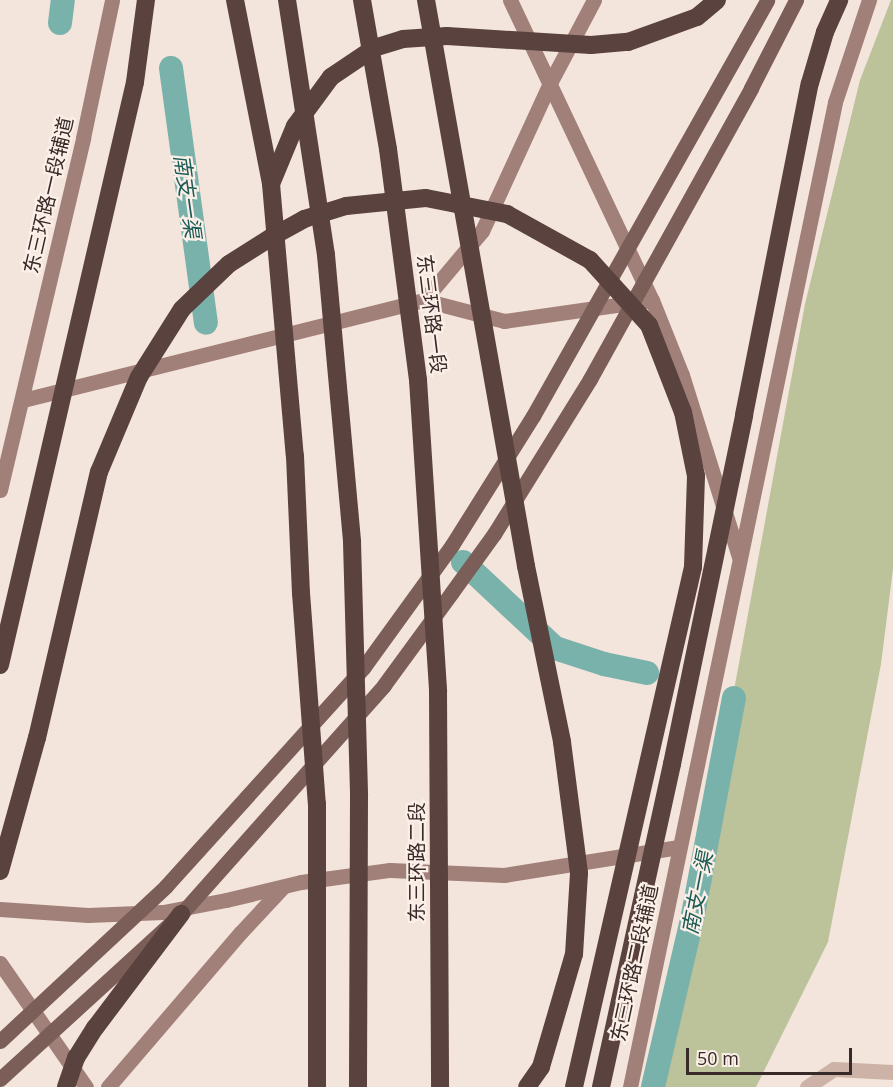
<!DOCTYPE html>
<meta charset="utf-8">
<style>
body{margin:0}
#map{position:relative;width:893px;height:1087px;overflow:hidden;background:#f3e4dc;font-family:"Open Sans","Noto Sans SC",sans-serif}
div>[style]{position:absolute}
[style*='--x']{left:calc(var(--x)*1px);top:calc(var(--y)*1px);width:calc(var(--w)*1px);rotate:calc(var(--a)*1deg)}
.green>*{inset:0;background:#bcc39b}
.canal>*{height:24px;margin:-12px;padding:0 12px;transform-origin:12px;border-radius:12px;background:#79b2ab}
.street>*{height:15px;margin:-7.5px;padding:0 7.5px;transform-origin:7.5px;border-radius:7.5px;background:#ccb2a7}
.secondary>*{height:15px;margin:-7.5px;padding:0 7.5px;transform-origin:7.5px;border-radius:7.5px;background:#a08078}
.highway>*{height:18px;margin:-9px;padding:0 9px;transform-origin:9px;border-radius:9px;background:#5a423e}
.primary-bridge>*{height:15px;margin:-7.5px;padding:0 7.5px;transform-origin:7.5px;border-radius:7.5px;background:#7b5e58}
.highway-bridge>*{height:18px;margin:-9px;padding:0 9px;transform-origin:9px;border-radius:9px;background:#5a423e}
span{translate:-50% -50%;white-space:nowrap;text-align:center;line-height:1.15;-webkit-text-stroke:4.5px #fbefe8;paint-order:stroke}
.street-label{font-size:20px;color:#382a28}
.water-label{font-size:21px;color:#1b5c56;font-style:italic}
.scale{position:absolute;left:686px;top:1048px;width:166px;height:27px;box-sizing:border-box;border:3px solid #382a28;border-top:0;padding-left:8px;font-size:18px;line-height:21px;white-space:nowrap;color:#382a28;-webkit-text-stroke:4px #fbefe8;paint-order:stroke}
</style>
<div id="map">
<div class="green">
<i style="clip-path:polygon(891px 0,893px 0,893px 569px,881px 664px,828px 942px,756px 1087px,655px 1087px,696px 897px,805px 304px,860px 80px)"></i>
</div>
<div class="canal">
<i style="--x:60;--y:23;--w:23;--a:-83"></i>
<i style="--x:171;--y:68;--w:257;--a:82.2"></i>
<i style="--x:463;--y:562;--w:126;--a:43.1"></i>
<i style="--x:555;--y:648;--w:52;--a:18.1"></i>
<i style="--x:604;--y:664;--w:44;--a:11.8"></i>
<i style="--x:653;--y:1087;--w:171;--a:-76.9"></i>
<i style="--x:692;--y:920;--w:226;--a:-79.3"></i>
</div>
<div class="street">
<i style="--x:807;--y:1087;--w:32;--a:-34"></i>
<i style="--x:834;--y:1069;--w:59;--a:2.9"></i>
</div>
<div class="secondary">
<i style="--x:510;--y:0;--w:332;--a:64.7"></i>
<i style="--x:652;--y:300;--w:81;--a:68.2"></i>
<i style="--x:682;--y:375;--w:191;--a:72.6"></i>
<i style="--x:424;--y:300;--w:90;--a:-50"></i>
<i style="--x:482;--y:231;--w:163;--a:-65.3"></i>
<i style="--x:550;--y:83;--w:94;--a:-62.1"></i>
<i style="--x:23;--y:400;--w:413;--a:-14"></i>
<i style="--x:424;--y:300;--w:83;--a:14.7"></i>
<i style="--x:504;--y:321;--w:149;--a:-8.1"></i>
<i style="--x:0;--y:490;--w:362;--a:-76.7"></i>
<i style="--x:83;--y:138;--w:141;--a:-78.1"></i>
<i style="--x:0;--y:909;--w:88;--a:3.9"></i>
<i style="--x:88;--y:915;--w:75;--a:-2.3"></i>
<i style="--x:163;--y:912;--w:64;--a:-10.8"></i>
<i style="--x:226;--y:900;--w:77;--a:-13.5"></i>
<i style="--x:301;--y:882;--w:90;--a:-7.7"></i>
<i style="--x:390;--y:870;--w:114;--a:2.5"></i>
<i style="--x:504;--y:875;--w:177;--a:-9.1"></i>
<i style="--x:0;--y:963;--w:151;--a:55.3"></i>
<i style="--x:108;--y:1087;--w:204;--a:-49.4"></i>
<i style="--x:241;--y:932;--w:62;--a:-47"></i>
<i style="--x:630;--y:1087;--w:1006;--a:-78.24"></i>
<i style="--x:835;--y:102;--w:108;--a:-71.6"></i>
</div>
<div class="highway">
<i style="--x:744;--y:415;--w:338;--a:-78.8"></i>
<i style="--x:810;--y:83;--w:53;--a:-73.6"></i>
<i style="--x:825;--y:32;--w:35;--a:-66"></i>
</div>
<div class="primary-bridge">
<i style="--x:0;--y:1041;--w:227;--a:-43"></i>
<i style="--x:166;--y:886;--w:294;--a:-47.9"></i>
<i style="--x:363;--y:668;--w:152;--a:-54.1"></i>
<i style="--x:452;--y:545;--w:152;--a:-57.9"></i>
<i style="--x:533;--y:416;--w:477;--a:-60.6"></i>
<i style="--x:0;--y:1079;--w:245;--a:-42.4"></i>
<i style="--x:181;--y:914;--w:306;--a:-48.4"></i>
<i style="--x:384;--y:685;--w:115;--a:-53.8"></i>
<i style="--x:452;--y:592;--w:72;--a:-54.1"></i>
<i style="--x:494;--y:534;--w:182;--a:-58.2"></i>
<i style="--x:590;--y:379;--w:333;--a:-61"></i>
<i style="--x:751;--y:88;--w:99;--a:-62.9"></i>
</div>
<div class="highway-bridge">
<i style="--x:235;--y:0;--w:187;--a:78.9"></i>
<i style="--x:271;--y:184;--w:273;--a:85"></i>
<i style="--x:295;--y:456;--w:137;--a:87.5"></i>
<i style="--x:301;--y:593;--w:212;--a:85.7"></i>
<i style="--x:317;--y:804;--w:283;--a:90"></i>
<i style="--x:287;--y:0;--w:258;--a:81.3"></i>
<i style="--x:326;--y:255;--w:288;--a:84.8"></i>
<i style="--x:352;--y:542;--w:254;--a:88.4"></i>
<i style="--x:359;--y:796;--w:291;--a:90.2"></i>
<i style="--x:362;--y:0;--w:151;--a:80.1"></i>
<i style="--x:388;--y:149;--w:233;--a:82.6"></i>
<i style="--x:418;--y:380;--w:312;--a:86.3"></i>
<i style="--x:438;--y:691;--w:396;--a:89.7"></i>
<i style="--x:426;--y:0;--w:575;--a:79.98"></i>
<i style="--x:526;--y:566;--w:180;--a:78.4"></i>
<i style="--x:562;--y:742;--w:132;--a:82.6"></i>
<i style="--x:579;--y:873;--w:81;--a:93.5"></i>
<i style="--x:574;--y:954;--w:118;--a:106.3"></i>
<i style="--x:541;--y:1067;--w:24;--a:125"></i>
<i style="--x:271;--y:184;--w:63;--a:-67.5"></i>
<i style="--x:295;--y:126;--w:61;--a:-53.7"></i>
<i style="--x:331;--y:77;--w:52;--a:-34"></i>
<i style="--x:374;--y:48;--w:30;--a:-17"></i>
<i style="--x:403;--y:39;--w:44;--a:-3.9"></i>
<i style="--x:447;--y:36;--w:144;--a:3.6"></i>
<i style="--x:591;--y:45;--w:37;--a:-5"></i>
<i style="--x:628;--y:42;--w:73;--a:-19.9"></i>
<i style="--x:697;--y:17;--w:26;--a:-40"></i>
<i style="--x:0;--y:665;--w:598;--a:-76.96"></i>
<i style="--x:135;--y:82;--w:83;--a:-82.4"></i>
<i style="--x:0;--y:871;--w:138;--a:-74.5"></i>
<i style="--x:37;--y:738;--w:273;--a:-76.9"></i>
<i style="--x:99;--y:472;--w:103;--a:-67.2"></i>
<i style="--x:139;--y:377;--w:80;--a:-57.7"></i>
<i style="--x:182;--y:309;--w:65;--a:-43.8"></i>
<i style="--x:229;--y:264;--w:49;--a:-32.4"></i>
<i style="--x:270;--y:238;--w:39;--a:-29"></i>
<i style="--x:304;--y:219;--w:44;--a:-17.2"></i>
<i style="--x:346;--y:206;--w:80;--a:-5.7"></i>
<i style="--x:426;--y:198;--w:83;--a:11.2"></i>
<i style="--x:507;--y:214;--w:95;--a:29"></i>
<i style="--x:590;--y:260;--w:88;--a:47.8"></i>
<i style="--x:649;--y:325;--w:93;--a:68.7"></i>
<i style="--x:683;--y:412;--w:65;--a:78.5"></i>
<i style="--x:696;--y:476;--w:91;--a:91.9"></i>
<i style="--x:693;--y:567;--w:533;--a:102.89"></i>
<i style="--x:66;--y:1087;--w:31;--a:-71"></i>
<i style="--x:76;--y:1058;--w:36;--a:-58"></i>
<i style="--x:95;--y:1028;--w:143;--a:-53"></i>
<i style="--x:601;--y:1087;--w:331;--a:-77.6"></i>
<i style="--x:672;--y:764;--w:356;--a:-78.3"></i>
</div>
<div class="street-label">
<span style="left:48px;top:195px;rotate:-77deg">东三环路一段辅道</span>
<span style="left:432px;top:314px;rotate:83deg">东三环路一段</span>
<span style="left:416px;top:862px;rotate:-90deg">东三环路二段</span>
<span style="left:634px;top:963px;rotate:-78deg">东三环路二段辅道</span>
</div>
<div class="water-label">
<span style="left:188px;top:196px;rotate:82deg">南支一渠</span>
<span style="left:697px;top:893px;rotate:-79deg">南支一渠</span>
</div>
<div class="scale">50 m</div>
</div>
